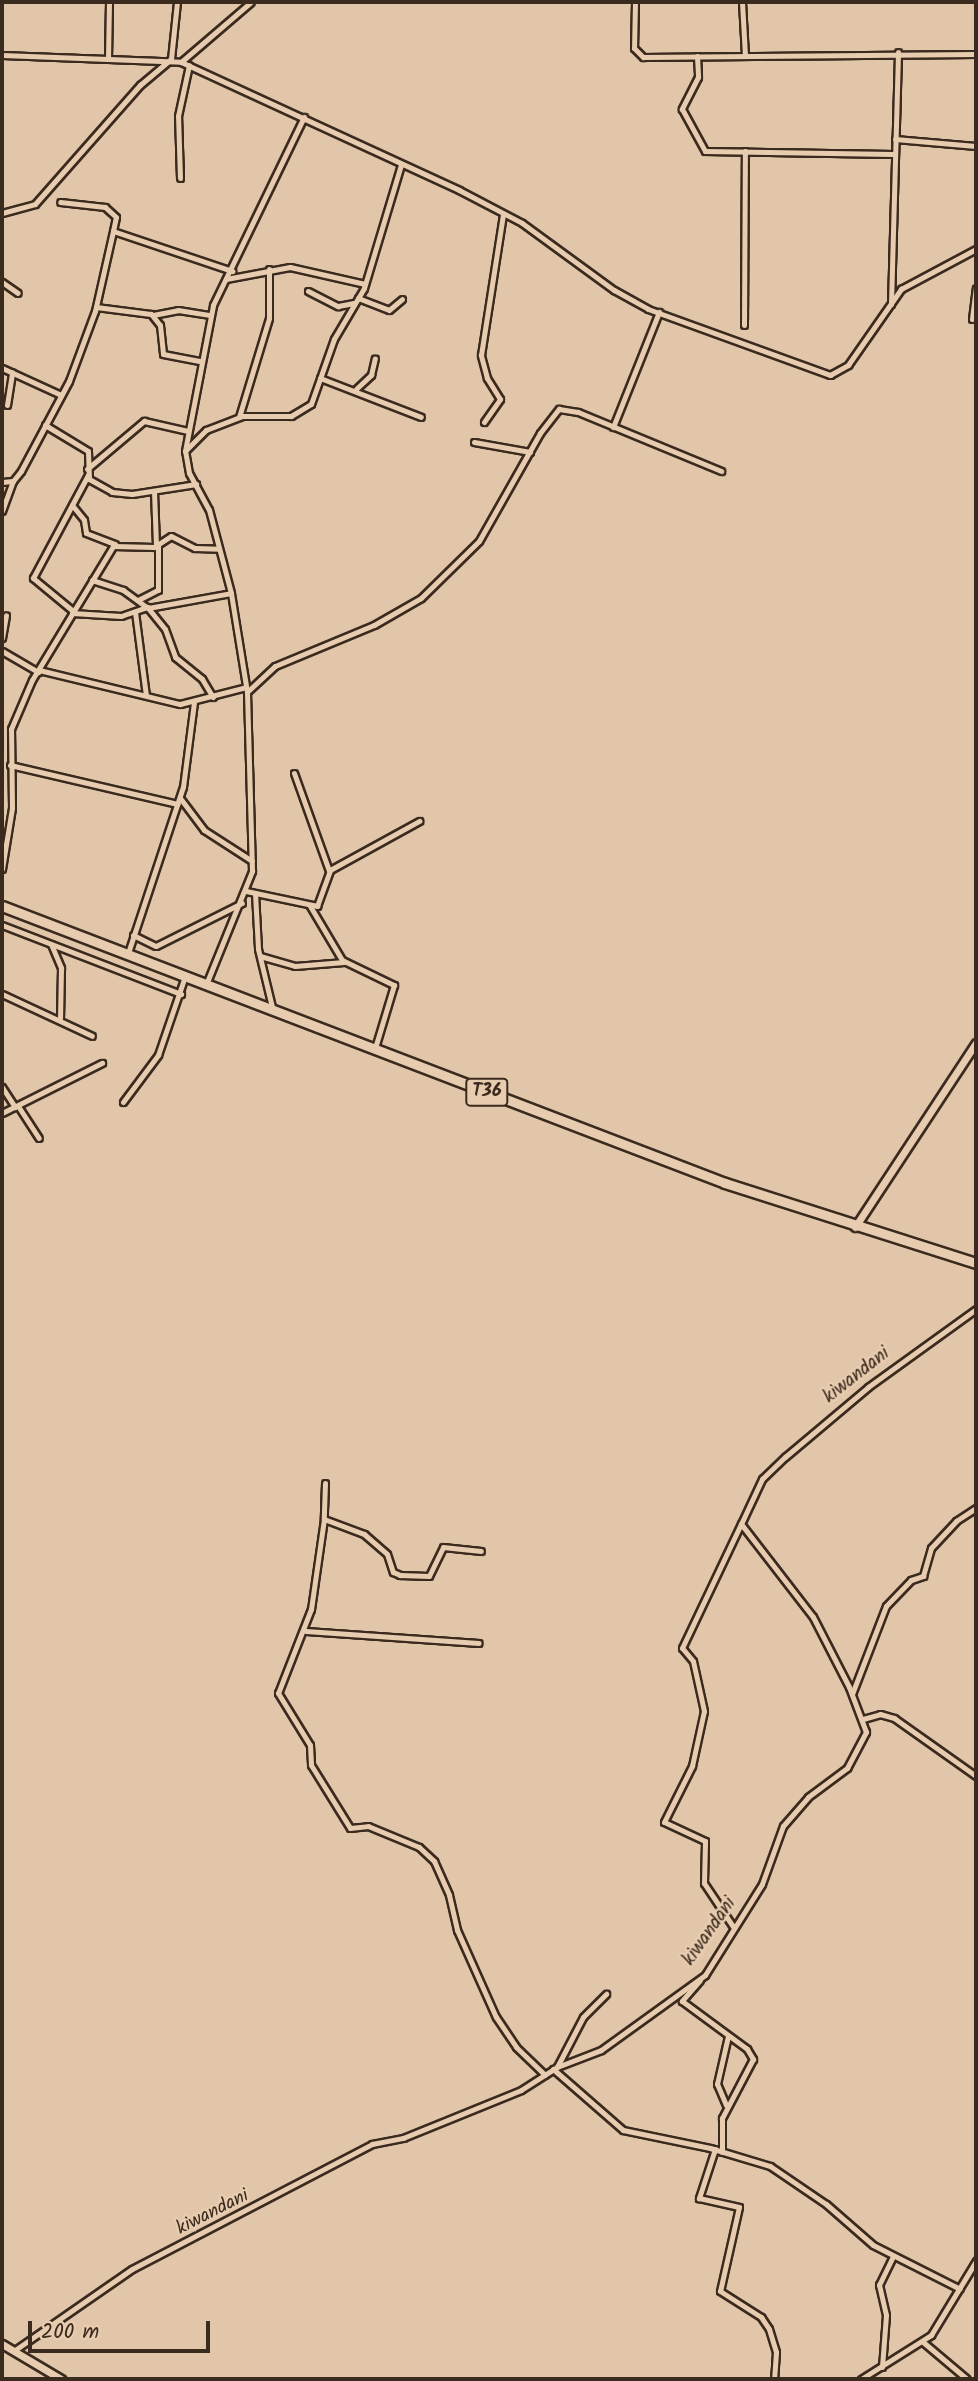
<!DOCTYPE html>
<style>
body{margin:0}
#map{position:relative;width:978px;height:2381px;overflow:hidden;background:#e1c6a9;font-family:Kalam,sans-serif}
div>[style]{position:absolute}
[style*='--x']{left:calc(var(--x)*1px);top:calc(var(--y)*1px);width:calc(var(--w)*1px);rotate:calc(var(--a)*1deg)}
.roads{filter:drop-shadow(2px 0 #3b2a1e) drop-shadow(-2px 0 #3b2a1e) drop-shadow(0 2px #3b2a1e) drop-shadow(0 -2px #3b2a1e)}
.street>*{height:5px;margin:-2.5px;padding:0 2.5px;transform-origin:2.5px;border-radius:2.5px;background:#e8ccaf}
.secondary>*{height:7px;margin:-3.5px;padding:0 3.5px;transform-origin:3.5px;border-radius:3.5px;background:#e8ccaf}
.highway>*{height:9px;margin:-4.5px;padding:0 4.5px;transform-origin:4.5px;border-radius:4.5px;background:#e8ccaf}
span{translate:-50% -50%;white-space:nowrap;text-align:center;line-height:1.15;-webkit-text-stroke:5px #e8ccaf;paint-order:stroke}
.shield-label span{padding:2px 5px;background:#e8ccaf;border:2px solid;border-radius:5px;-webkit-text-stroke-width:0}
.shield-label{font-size:18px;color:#3b2a1e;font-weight:700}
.street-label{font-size:19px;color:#3b2a1e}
.frame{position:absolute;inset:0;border:4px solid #3b2a1e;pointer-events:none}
.scale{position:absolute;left:28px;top:2321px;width:182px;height:32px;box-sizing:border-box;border:4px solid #3b2a1e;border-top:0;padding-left:9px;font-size:21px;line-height:24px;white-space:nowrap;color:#3b2a1e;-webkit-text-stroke:5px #e8ccaf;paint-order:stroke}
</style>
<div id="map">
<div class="roads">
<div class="street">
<i style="--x:635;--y:2;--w:46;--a:91.2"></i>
<i style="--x:634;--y:48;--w:13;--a:45"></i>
<i style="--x:643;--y:57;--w:333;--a:-0.5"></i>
<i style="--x:742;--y:2;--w:53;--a:86.8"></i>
<i style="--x:2;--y:55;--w:179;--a:2.2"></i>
<i style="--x:181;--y:62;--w:306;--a:24.7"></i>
<i style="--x:459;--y:190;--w:71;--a:27.6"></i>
<i style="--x:522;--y:223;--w:114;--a:36.1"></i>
<i style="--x:614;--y:290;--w:39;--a:29"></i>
<i style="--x:648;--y:309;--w:194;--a:19.9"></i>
<i style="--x:830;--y:375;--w:21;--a:-29"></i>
<i style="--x:848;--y:365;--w:93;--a:-55.1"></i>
<i style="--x:901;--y:289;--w:85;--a:-28.1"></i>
<i style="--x:697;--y:56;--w:21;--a:87"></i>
<i style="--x:698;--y:77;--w:36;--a:117"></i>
<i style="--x:682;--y:109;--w:48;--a:61.3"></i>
<i style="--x:705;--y:151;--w:188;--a:0.9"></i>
<i style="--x:108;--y:59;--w:57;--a:-89"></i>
<i style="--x:181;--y:62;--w:92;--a:-40.6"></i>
<i style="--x:895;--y:139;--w:81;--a:4.9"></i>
<i style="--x:180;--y:178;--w:62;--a:-91.8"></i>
<i style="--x:178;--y:116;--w:52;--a:-77.8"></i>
<i style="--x:2;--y:213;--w:34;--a:-15"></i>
<i style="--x:35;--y:204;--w:159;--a:-48.6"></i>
<i style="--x:140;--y:85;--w:40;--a:-40"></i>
<i style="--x:171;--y:59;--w:57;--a:-84"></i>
<i style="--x:113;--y:231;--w:126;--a:18.6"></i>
<i style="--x:226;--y:279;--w:65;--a:-10.6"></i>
<i style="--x:290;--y:267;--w:77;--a:12.8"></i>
<i style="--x:2;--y:282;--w:19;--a:35"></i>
<i style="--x:308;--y:291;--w:34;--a:27"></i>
<i style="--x:338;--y:306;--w:16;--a:-11"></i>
<i style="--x:358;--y:298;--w:33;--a:21"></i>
<i style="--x:389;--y:310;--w:17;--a:-40"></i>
<i style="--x:891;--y:304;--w:252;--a:-88.4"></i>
<i style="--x:96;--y:307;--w:55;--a:7.3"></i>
<i style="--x:151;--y:314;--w:14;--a:51"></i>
<i style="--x:160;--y:325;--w:29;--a:84"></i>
<i style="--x:163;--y:354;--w:37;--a:11"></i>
<i style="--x:153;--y:315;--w:25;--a:-11"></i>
<i style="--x:178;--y:310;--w:31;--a:9"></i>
<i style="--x:972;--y:319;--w:31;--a:-83"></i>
<i style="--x:744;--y:325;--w:174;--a:-89.7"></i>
<i style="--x:2;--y:368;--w:65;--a:24.6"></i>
<i style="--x:320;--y:378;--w:108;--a:21.1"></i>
<i style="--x:356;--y:389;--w:21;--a:-43"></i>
<i style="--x:371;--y:375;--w:17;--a:-77"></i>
<i style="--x:7;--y:405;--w:33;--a:-81"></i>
<i style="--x:239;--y:417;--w:103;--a:-73.1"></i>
<i style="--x:269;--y:318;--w:49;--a:-90"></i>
<i style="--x:484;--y:422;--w:28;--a:-55"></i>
<i style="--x:500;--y:399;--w:25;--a:-122"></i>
<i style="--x:487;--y:378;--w:24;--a:-105"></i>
<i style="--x:481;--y:355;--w:143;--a:-81.1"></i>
<i style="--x:45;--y:425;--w:50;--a:31.2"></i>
<i style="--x:88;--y:451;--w:28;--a:88"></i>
<i style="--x:89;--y:479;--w:26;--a:29"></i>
<i style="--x:112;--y:492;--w:20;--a:6"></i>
<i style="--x:132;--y:494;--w:65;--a:-8.9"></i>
<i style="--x:613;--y:427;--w:124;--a:-68.2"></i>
<i style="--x:474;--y:442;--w:57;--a:10.1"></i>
<i style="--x:185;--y:451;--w:30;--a:-45"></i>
<i style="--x:206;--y:430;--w:39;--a:-21"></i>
<i style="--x:242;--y:416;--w:49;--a:0"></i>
<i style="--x:291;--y:416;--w:23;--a:-31"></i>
<i style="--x:311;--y:404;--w:69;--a:-70.5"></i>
<i style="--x:334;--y:339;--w:59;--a:-59.5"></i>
<i style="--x:364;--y:288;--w:128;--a:-73.3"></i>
<i style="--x:87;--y:469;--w:75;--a:-40.1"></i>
<i style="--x:144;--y:421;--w:45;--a:12.8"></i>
<i style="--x:2;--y:482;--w:11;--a:-5"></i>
<i style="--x:13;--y:481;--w:13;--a:-51"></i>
<i style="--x:21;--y:471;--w:102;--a:-61.9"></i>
<i style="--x:69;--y:381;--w:75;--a:-69.6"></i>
<i style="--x:95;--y:311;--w:82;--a:-77.3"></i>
<i style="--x:113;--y:231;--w:14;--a:-78"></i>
<i style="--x:116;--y:217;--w:15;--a:-138"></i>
<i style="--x:105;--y:207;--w:45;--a:-173.7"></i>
<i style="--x:154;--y:491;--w:55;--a:87.9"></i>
<i style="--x:72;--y:505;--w:19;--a:51"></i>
<i style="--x:84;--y:520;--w:13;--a:81"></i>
<i style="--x:86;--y:533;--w:31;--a:21"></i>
<i style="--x:2;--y:511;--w:32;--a:-70"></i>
<i style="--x:92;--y:580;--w:33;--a:18"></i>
<i style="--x:123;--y:590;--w:31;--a:36"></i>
<i style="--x:148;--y:608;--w:27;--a:51"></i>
<i style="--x:165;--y:629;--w:30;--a:70"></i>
<i style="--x:175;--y:657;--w:35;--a:39"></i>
<i style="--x:202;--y:679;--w:21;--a:59"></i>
<i style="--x:138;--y:600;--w:22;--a:-27"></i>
<i style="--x:158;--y:590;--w:44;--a:-90"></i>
<i style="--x:148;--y:608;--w:84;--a:-10.2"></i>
<i style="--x:73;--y:611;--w:52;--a:-140.5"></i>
<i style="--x:33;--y:578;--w:117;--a:-61.9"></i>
<i style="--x:135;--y:612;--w:84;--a:82.5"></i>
<i style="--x:72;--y:613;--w:49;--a:3.5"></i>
<i style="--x:121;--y:616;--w:28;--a:-19"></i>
<i style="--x:2;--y:638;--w:23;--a:-80"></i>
<i style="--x:2;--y:651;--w:42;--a:30.3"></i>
<i style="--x:39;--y:670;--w:145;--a:13.6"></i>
<i style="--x:180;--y:704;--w:68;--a:-14.4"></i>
<i style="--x:247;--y:692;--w:38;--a:-43"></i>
<i style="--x:275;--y:666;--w:107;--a:-22.5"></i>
<i style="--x:374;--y:625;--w:54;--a:-29.9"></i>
<i style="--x:421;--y:598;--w:81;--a:-44.5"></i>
<i style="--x:479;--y:541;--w:124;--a:-60.5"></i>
<i style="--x:540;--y:433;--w:31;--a:-52"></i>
<i style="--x:559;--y:409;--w:19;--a:9"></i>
<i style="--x:578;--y:412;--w:155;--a:22.4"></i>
<i style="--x:10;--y:765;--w:172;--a:13.1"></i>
<i style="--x:294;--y:773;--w:104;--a:70.3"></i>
<i style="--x:180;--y:798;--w:40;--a:53"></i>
<i style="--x:204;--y:830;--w:57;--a:32.9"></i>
<i style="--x:2;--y:869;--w:62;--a:-80.7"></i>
<i style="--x:12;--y:808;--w:79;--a:-90.7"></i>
<i style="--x:11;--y:729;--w:53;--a:-66.8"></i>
<i style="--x:32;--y:680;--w:157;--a:-58.8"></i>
<i style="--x:113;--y:546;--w:41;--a:1.4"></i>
<i style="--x:154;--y:547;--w:20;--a:-33"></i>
<i style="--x:171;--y:536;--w:27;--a:27"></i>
<i style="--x:195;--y:548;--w:24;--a:2"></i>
<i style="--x:246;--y:891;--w:73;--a:11.9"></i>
<i style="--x:317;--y:906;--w:38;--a:-70"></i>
<i style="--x:330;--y:870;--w:102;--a:-28.8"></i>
<i style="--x:255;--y:893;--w:56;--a:86.9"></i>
<i style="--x:258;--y:949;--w:60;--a:76.4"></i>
<i style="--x:310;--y:906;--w:63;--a:59.3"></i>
<i style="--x:342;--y:960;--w:58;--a:25.7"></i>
<i style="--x:394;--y:985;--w:66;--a:106.8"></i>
<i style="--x:2;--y:925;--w:192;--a:21.1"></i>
<i style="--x:133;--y:935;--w:25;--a:26"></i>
<i style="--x:156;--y:946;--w:96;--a:-26.6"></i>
<i style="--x:51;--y:944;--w:26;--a:67"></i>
<i style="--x:61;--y:968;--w:50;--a:91.1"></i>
<i style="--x:128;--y:953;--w:175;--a:-71.7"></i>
<i style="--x:183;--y:787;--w:86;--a:-82.6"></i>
<i style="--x:260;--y:956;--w:36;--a:16"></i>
<i style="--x:295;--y:966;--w:49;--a:-4.7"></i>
<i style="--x:207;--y:982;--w:120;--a:-67.9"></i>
<i style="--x:252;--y:871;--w:179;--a:-91.6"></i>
<i style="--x:247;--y:692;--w:100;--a:-99.2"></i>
<i style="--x:231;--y:593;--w:86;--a:-104.8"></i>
<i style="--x:209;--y:510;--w:42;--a:-118.4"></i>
<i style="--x:189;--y:473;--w:22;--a:-100"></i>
<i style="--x:185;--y:451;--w:149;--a:-79.1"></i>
<i style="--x:213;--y:305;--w:209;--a:-64.2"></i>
<i style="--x:2;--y:994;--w:99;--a:25"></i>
<i style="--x:2;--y:1087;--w:24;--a:57"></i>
<i style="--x:123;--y:1102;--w:59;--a:-53.3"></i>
<i style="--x:158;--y:1055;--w:83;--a:-71.1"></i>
<i style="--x:18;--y:1106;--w:38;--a:57"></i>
<i style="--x:2;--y:1113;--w:112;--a:-26.6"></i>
<i style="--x:325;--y:1483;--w:36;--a:92"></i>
<i style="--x:324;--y:1519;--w:91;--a:98.2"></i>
<i style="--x:311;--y:1609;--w:90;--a:111.4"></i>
<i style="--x:278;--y:1693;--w:61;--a:58.4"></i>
<i style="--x:310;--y:1745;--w:20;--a:87"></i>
<i style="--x:311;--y:1765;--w:74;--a:58.2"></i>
<i style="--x:350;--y:1828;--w:18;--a:-6"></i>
<i style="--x:368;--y:1826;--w:55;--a:22.4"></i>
<i style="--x:419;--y:1847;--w:21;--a:43"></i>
<i style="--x:434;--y:1861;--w:37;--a:66"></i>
<i style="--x:449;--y:1895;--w:36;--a:77"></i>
<i style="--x:457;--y:1930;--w:95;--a:65.9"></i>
<i style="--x:496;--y:2017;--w:36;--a:56"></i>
<i style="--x:516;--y:2047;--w:40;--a:44"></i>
<i style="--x:324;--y:1519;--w:43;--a:20.6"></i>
<i style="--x:364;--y:1534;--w:30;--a:41"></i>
<i style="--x:387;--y:1554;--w:19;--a:72"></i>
<i style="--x:393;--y:1572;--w:8;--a:23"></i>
<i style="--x:400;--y:1575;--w:29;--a:2"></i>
<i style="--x:429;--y:1576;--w:32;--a:-64"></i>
<i style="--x:443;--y:1547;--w:38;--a:6"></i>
<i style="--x:306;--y:1631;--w:173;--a:4"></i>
<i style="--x:852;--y:1694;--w:94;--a:-68.9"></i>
<i style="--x:886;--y:1606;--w:36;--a:-46"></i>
<i style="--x:911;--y:1580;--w:13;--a:-18"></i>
<i style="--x:923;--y:1576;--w:29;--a:-74"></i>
<i style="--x:931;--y:1548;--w:37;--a:-47"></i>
<i style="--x:956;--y:1521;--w:24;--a:-33"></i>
<i style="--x:863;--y:1719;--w:18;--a:-16"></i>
<i style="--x:880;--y:1714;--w:15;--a:16"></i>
<i style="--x:894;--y:1718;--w:100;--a:35.3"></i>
<i style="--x:734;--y:1928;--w:54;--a:-123.7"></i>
<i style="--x:704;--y:1883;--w:42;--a:-88.6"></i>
<i style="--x:705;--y:1841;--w:45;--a:-155.1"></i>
<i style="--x:664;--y:1822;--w:63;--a:-63.4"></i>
<i style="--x:692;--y:1766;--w:56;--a:-77.7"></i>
<i style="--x:704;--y:1711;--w:51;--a:-102.4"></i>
<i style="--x:693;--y:1661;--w:17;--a:-130"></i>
<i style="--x:682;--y:1648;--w:137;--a:-64.6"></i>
<i style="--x:700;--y:1980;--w:28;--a:131"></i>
<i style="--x:682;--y:2001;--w:81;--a:36.4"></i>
<i style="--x:747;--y:2049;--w:12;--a:59"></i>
<i style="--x:753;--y:2059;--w:67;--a:117.7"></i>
<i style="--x:722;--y:2118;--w:34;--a:90"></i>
<i style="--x:557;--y:2067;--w:56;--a:-62.5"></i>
<i style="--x:583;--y:2017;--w:33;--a:-45"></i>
<i style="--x:553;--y:2069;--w:93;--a:41.1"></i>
<i style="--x:623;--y:2130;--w:89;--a:11.7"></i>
<i style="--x:710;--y:2148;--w:63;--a:16.7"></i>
<i style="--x:770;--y:2166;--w:68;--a:34.2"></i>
<i style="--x:826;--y:2204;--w:62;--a:41.1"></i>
<i style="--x:873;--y:2245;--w:97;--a:26.8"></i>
<i style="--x:726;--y:2105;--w:23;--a:-113"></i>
<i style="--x:717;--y:2084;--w:49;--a:-77.1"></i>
<i style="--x:715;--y:2149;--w:52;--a:108.1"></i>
<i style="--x:699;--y:2198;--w:41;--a:12.7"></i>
<i style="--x:739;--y:2207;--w:86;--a:102.7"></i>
<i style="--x:720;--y:2291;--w:49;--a:32.4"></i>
<i style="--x:761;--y:2317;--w:14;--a:56"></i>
<i style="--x:769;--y:2329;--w:24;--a:73"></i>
<i style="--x:776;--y:2352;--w:27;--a:94"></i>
<i style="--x:923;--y:2342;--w:57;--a:40.1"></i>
<i style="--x:15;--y:2350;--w:142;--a:-34.7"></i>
<i style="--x:132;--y:2269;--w:271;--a:-27.5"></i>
<i style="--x:372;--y:2144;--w:32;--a:-11"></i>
<i style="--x:403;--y:2138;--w:127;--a:-22.1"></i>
<i style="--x:521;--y:2090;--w:43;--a:-32.6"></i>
<i style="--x:557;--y:2067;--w:47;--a:-21.1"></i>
<i style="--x:601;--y:2050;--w:128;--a:-35.8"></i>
<i style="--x:705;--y:1975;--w:107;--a:-57.9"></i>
<i style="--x:762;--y:1884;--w:62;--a:-70.1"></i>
<i style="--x:783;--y:1826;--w:38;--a:-49"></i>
<i style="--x:808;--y:1797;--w:49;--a:-36.6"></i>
<i style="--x:847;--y:1768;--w:41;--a:-62.2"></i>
<i style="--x:866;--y:1732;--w:48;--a:-110.7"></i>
<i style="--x:849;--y:1687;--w:79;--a:-117.2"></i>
<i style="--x:813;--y:1617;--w:118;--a:-127.7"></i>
<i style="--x:741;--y:1524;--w:50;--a:-65"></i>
<i style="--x:762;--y:1479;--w:32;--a:-44"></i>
<i style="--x:785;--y:1457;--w:109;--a:-40.1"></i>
<i style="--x:868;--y:1387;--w:133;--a:-35.8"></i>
<i style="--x:882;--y:2367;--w:52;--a:-85.6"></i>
<i style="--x:886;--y:2315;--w:31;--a:-103"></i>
<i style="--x:879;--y:2285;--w:32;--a:-64"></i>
<i style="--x:861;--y:2379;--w:83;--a:-32.2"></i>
<i style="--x:931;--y:2335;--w:87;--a:-58.7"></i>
</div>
<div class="secondary">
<i style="--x:855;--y:1227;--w:220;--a:-56.7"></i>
<i style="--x:2;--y:2344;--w:69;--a:30.7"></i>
</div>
<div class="highway">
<i style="--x:2;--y:906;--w:774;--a:20.96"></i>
<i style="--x:725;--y:1183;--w:263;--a:17.7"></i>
</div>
</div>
<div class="shield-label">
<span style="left:487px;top:1092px">T36</span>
</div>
<div class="street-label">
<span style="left:857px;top:1376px;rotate:-38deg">kiwandani</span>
<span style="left:710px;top:1932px;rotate:-55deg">kiwandani</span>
<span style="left:213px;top:2213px;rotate:-27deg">kiwandani</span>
</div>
<div class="frame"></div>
<div class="scale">200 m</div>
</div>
